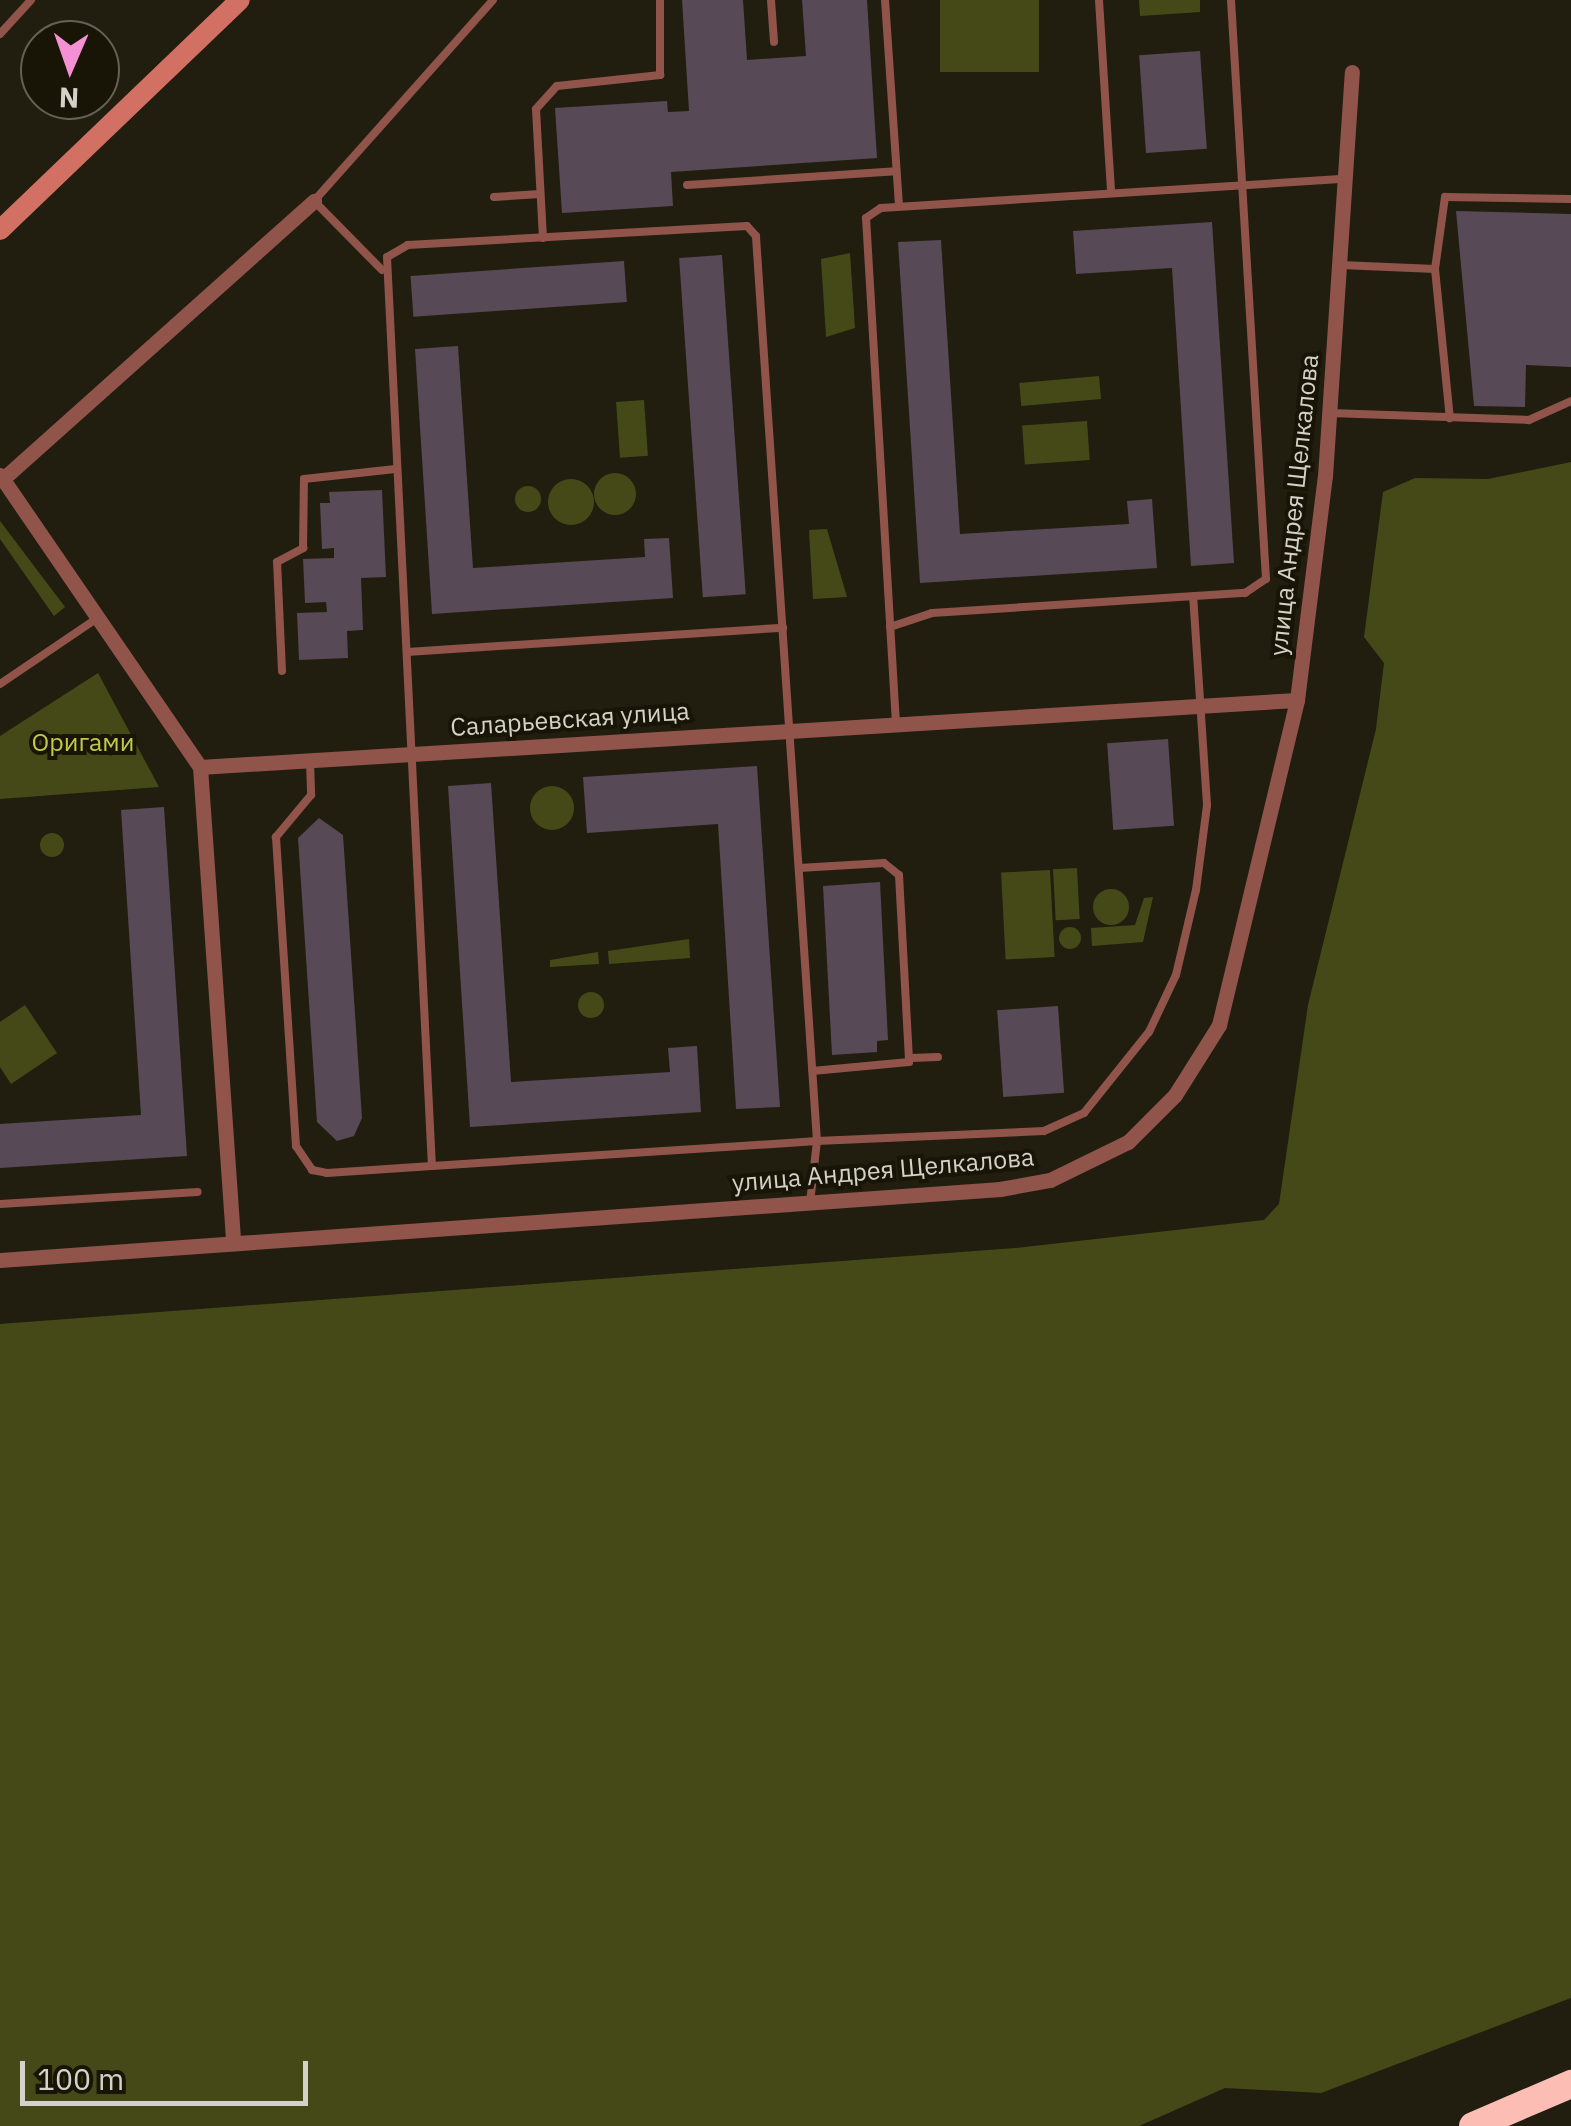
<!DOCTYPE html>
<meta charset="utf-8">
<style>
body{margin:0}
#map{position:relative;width:1571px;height:2126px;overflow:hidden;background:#211e0f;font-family:"IBM Plex Sans",sans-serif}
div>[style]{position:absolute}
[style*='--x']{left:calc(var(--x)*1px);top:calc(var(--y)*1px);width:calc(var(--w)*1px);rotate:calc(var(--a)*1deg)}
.green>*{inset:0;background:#454918;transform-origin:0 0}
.round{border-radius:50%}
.building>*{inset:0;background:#574956;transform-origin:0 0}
.lane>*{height:8px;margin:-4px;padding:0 4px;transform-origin:4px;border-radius:4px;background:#91544b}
.street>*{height:15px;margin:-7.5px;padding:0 7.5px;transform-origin:7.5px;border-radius:7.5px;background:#91544b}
.secondary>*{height:20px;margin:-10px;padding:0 10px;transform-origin:10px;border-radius:10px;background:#d27163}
.highway>*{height:28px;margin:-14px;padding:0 14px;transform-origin:14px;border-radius:14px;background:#fcbeb4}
span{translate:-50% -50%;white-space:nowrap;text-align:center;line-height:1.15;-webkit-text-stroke:8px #181506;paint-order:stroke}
.street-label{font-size:25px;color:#d4d2c8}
.park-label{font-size:25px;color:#bfca46}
.north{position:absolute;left:20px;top:20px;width:100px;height:100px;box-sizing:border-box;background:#181506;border:2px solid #636154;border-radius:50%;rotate:182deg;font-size:28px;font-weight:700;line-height:40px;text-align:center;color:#d4d2c8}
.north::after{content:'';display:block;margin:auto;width:35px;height:45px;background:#f491d4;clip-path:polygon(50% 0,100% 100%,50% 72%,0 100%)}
.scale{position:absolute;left:20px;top:2061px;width:288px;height:45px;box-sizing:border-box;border:5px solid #d4d2c8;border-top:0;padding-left:12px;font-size:30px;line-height:35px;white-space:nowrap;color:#d4d2c8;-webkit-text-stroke:8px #181506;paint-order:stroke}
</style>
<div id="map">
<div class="green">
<i style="left:940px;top:0;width:99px;height:72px"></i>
<i style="clip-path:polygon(1139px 0,1200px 0,1200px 12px,1140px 16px)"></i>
<i style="clip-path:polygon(850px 253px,855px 328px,826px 337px,821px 259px)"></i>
<i style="left:1099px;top:376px;width:23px;height:80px;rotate:85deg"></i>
<i style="left:644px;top:400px;width:56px;height:28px;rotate:86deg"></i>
<i style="left:1087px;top:421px;width:39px;height:65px;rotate:86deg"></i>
<i style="clip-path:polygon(1571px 462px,1571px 1998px,1321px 2093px,1225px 2088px,1139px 2126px,0 2126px,0 1324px,1015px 1248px,1264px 1220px,1279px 1204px,1308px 1005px,1376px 729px,1384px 663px,1364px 637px,1383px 492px,1415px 478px,1488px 479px)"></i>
<i class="round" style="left:594px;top:473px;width:42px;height:42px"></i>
<i class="round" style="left:548px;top:479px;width:46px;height:46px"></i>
<i class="round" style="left:515px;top:486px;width:26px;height:26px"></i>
<i style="clip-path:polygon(0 521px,65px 607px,54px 616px,0 539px)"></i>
<i style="clip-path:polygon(827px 529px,847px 597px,813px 599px,809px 530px)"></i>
<i style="clip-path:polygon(98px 673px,159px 787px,0 799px,0 736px)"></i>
<i class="round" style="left:530px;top:786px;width:44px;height:44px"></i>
<i class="round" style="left:40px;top:833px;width:24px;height:24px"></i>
<i style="left:1077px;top:868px;width:51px;height:24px;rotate:87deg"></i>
<i style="left:1050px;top:870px;width:87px;height:49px;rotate:87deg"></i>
<i class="round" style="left:1093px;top:889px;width:36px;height:36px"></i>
<i style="clip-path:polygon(1153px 897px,1143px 942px,1092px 946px,1091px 928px,1135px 925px,1144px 898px)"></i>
<i class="round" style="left:1059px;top:927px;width:22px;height:22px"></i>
<i style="clip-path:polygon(689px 939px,690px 958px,609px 964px,608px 951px)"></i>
<i style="clip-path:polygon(598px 952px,599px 964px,550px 967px,550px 960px)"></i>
<i class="round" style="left:578px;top:992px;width:26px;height:26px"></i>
<i style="clip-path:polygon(25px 1005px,57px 1053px,11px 1084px,0 1067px,0 1022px)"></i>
</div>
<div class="building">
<i style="clip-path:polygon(682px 0,743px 0,747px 60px,806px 56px,802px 0,867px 0,877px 158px,671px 172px,673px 206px,562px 213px,555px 108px,667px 101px,668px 112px,689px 111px)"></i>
<i style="left:1200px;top:51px;width:98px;height:61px;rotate:86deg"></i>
<i style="clip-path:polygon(1456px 211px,1571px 214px,1571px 367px,1526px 365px,1525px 407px,1474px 406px)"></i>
<i style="clip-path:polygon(1212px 222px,1234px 563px,1191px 566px,1172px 268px,1076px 274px,1073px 231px)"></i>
<i style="clip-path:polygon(941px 240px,960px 534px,1129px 524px,1127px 501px,1152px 499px,1157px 568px,920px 583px,898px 242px)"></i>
<i style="left:722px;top:255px;width:340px;height:43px;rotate:86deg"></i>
<i style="left:624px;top:261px;width:41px;height:214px;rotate:86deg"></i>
<i style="clip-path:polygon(458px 346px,473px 568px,645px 557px,644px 539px,669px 538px,673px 598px,432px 614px,415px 349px)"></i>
<i style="clip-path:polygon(382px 490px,386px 577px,361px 578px,363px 630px,347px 631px,348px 658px,299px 660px,297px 613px,327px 612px,326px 602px,305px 603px,303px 559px,334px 558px,334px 548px,322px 549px,320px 503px,330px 503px,329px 492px)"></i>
<i style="left:1168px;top:739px;width:87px;height:61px;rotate:86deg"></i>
<i style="clip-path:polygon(757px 766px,780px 1107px,736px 1109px,718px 824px,587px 833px,583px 777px)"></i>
<i style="clip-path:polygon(491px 783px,511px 1082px,670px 1072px,668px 1048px,697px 1046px,701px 1112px,470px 1127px,448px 786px)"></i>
<i style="clip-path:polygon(164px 807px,187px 1156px,0 1168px,0 1124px,141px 1115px,121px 810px)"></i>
<i style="clip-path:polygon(319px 818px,343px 835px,362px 1118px,354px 1136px,337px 1141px,317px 1122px,298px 838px)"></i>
<i style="clip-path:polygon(880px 882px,888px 1040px,877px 1041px,877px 1052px,832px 1055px,823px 886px)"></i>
<i style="left:1058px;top:1006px;width:87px;height:61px;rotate:86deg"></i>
</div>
<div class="lane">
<i style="--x:771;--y:0;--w:42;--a:85.9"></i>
<i style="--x:885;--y:0;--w:207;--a:86.1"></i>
<i style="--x:1099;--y:0;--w:193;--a:86.4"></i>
<i style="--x:0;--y:34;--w:46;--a:-47.6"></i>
<i style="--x:687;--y:185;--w:209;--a:-3.8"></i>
<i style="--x:494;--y:197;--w:46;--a:-3.7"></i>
<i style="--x:543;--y:238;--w:129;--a:-93.1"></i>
<i style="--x:536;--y:109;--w:31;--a:-48"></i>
<i style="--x:557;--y:86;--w:104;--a:-6.1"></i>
<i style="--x:660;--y:75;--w:75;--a:-90"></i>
<i style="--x:1341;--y:265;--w:94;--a:2.4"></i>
<i style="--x:1435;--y:269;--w:73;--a:-82.1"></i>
<i style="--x:1445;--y:197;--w:126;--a:0.9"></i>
<i style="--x:1435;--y:269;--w:150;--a:84.3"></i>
<i style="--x:382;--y:270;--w:97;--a:-134.6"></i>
<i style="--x:314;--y:201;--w:269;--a:-48.3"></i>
<i style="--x:1330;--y:413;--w:199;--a:2"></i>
<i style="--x:1529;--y:420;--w:46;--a:-24.3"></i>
<i style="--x:890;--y:627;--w:44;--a:-18.4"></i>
<i style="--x:932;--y:613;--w:314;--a:-3.7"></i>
<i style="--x:1245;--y:593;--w:25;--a:-34"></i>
<i style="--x:1266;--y:579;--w:580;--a:-93.46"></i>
<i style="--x:407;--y:652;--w:377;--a:-3.7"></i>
<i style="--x:282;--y:671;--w:109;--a:-92.6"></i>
<i style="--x:277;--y:562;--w:30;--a:-28"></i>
<i style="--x:303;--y:548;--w:69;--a:-89.2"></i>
<i style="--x:304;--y:479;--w:92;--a:-6.3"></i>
<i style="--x:0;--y:684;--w:120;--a:-34.1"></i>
<i style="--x:896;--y:724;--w:507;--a:-93.39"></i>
<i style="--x:866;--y:218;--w:18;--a:-34"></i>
<i style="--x:881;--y:208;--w:464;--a:-3.6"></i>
<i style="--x:310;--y:762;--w:33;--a:88"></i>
<i style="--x:311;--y:795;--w:55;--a:129.8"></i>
<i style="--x:276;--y:837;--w:310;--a:86.3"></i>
<i style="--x:296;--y:1146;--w:29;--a:56"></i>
<i style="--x:312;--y:1170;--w:15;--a:11"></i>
<i style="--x:327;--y:1173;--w:105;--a:-3.8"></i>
<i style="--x:799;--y:868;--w:85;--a:-3.4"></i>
<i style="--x:884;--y:863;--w:19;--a:39"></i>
<i style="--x:899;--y:875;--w:187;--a:86.9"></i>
<i style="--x:909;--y:1062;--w:97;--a:174.7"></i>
<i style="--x:910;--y:1058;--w:28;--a:-2"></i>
<i style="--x:810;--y:1203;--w:62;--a:-83.6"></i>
<i style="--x:817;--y:1141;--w:907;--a:-93.86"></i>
<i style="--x:756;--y:236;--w:13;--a:-132"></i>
<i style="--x:747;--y:226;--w:340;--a:176.8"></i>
<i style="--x:408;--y:245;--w:24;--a:150"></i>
<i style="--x:387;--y:257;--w:910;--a:87.17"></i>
<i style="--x:432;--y:1166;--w:386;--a:-3.7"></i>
<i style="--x:817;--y:1141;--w:227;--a:-2.5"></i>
<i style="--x:1044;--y:1131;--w:44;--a:-24.2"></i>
<i style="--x:1084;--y:1113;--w:104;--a:-51.3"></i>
<i style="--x:1149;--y:1032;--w:63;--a:-64.7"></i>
<i style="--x:1176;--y:975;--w:87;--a:-76.8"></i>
<i style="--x:1196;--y:890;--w:86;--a:-82.6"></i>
<i style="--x:1207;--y:805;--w:209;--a:-93.8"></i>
<i style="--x:0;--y:1204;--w:198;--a:-3.5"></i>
</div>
<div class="street">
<i style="--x:0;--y:475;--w:354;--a:55.6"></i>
<i style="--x:200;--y:767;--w:477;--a:86"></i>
<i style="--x:4;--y:478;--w:416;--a:-41.8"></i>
<i style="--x:200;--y:767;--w:1099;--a:-3.5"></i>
<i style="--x:0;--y:1260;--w:1003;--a:-4.06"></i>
<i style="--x:1000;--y:1189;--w:51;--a:-10.2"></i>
<i style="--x:1050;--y:1180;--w:87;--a:-26"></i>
<i style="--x:1128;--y:1142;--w:66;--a:-45"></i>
<i style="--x:1175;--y:1095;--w:83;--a:-57.8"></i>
<i style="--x:1219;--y:1025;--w:334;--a:-76.5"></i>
<i style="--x:1297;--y:700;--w:226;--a:-82.9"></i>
<i style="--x:1325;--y:476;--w:405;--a:-86.2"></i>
</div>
<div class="secondary">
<i style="--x:0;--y:230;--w:332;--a:-43.8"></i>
</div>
<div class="highway">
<i style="--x:1473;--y:2126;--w:107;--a:-23.2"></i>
</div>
<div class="street-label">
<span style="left:1294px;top:505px;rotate:-84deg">улица Андрея Щелкалова</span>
<span style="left:570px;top:719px;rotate:-4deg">Саларьевская улица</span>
<span style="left:883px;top:1170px;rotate:-5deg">улица Андрея Щелкалова</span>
</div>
<div class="park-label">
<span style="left:83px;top:742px">Оригами</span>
</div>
<div class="north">N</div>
<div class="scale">100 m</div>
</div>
